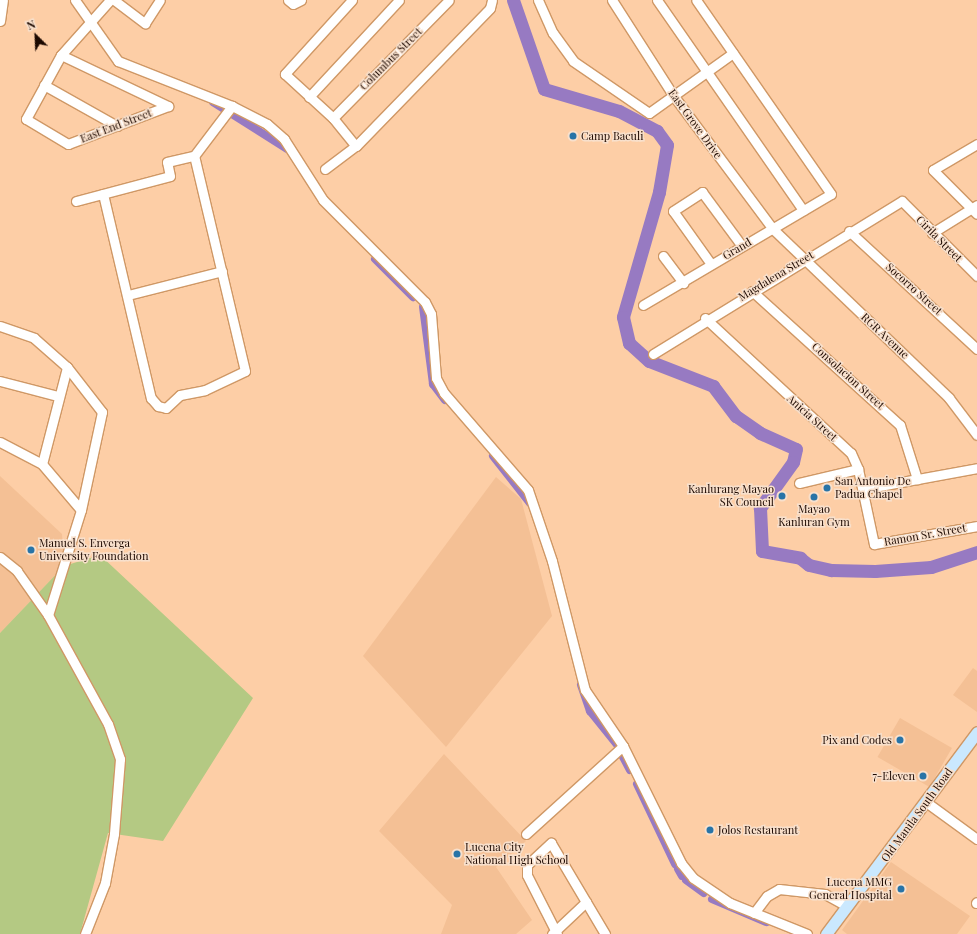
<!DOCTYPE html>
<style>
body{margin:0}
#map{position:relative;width:977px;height:934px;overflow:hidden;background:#fdcea6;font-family:"Playfair Display",serif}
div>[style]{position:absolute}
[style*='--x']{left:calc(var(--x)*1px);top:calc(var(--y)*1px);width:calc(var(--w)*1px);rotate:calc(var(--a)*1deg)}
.built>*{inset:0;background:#f4c095;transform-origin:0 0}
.green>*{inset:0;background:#b4c983}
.canal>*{height:8px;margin:-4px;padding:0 4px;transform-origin:4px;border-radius:4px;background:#977ac2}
.river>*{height:13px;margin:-6.5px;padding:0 6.5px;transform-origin:6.5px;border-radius:6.5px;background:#977ac2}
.roads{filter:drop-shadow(1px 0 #cf9866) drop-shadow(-1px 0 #cf9866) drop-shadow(0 1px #cf9866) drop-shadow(0 -1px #cf9866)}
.minor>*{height:9px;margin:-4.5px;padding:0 4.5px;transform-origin:4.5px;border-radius:4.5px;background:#fff}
.major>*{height:11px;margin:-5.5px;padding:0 5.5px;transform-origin:5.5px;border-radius:5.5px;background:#cae8fe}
.dots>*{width:11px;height:11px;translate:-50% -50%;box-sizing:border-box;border:2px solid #f8e0cc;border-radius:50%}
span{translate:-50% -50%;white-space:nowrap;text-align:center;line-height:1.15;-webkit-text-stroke:3px #f8e0cc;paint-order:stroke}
.street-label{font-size:11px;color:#1d0900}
.poi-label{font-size:11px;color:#1d0900}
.left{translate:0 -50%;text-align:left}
.right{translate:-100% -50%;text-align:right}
.north{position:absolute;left:16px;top:16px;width:40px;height:40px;-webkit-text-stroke:3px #f8e0cc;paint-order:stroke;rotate:336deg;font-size:11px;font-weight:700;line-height:16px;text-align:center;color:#1d0900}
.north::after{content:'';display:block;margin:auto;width:14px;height:18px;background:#1d0900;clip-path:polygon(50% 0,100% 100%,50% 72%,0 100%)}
</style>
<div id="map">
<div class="built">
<i style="clip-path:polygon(0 476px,62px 534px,64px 566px,0 633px)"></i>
<i style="clip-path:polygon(496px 477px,521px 499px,552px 616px,446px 747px,363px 656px)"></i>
<i style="clip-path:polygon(973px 668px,977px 671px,977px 712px,953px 695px)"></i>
<i style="left:900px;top:718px;width:60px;height:45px;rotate:30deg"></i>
<i style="clip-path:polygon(444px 754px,526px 841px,496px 867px,532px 920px,516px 934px,441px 934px,452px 905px,379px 831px)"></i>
<i style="clip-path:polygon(891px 862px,970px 916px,957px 934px,847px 934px,842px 930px)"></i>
</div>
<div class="green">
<i style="clip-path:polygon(100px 555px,253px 698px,163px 841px,108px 833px,80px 934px,0 934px,0 633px,64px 566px)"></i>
</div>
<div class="canal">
<i style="--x:213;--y:102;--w:88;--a:32.4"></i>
<i style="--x:375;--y:259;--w:54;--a:45"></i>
<i style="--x:423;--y:307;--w:78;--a:82.6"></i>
<i style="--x:433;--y:384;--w:20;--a:53"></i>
<i style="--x:493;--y:456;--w:60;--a:51.8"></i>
<i style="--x:581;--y:685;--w:28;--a:71"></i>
<i style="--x:590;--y:711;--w:45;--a:51.3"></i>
<i style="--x:622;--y:755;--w:17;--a:62"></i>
<i style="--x:637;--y:784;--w:89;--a:64.6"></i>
<i style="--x:678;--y:869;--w:8;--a:60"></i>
<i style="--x:686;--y:880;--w:22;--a:36"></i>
<i style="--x:712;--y:899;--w:59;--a:23.1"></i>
</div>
<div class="river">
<i style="--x:513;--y:0;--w:94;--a:70.8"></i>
<i style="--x:544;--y:89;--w:78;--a:16.3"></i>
<i style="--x:619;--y:111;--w:43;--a:27.8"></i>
<i style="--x:657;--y:131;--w:17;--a:54"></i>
<i style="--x:667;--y:145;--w:48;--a:99.7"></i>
<i style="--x:659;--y:192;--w:130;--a:106.1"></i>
<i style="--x:623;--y:317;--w:27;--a:77"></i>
<i style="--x:629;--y:343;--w:27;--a:42"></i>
<i style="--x:649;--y:361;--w:69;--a:21.3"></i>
<i style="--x:713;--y:386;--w:38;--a:53"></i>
<i style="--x:736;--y:416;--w:29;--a:35"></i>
<i style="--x:760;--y:433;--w:39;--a:24"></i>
<i style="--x:796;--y:449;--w:13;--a:103"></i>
<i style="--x:793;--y:462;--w:57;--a:125.7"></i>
<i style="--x:760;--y:508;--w:43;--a:87.3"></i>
<i style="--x:762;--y:551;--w:39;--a:10"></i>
<i style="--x:800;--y:558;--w:11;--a:38"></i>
<i style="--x:809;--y:565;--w:23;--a:13"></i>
<i style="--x:831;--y:570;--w:44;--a:1.3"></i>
<i style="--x:875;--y:571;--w:56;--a:-4.1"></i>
<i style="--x:931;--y:567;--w:48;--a:-18.1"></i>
</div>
<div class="roads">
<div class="minor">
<i style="--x:75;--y:0;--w:75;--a:54.8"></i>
<i style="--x:118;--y:61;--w:123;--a:21.5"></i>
<i style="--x:232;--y:106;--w:39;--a:27"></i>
<i style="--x:267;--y:124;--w:23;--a:41"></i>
<i style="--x:284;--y:139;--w:72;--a:57.4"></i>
<i style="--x:323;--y:200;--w:144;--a:45"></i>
<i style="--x:425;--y:302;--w:13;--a:63"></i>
<i style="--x:431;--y:314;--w:64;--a:85.5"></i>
<i style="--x:436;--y:378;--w:17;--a:62"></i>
<i style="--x:444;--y:393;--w:128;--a:49.1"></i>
<i style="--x:528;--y:490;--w:75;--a:71.3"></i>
<i style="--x:552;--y:561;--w:133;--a:75.7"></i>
<i style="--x:585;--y:690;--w:68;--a:55.8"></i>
<i style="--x:623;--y:746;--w:131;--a:63.6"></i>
<i style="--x:681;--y:863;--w:19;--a:51"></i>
<i style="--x:693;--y:878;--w:45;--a:34"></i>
<i style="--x:730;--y:903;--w:83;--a:21.9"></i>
<i style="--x:110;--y:0;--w:74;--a:131.7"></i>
<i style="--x:61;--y:55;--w:73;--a:118.7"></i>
<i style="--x:26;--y:119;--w:49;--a:30.8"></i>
<i style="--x:68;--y:144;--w:107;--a:-20.8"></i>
<i style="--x:114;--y:0;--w:39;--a:37"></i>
<i style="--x:145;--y:23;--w:27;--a:-57"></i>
<i style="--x:288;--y:0;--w:6;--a:39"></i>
<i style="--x:293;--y:4;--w:9;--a:-27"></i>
<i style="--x:352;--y:0;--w:100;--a:132.2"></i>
<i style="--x:285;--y:74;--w:65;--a:42.5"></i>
<i style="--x:333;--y:118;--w:36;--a:51"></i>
<i style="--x:538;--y:0;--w:36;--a:66"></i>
<i style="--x:553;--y:33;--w:34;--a:54"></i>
<i style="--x:573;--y:61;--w:92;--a:34.4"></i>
<i style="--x:649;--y:113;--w:103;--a:-35.5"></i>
<i style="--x:612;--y:0;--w:113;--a:57.3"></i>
<i style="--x:673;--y:95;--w:166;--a:53.3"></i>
<i style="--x:772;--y:228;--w:245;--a:43.8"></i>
<i style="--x:949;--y:398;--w:46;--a:52.9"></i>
<i style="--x:657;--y:0;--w:256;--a:55.2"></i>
<i style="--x:0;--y:21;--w:21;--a:-82"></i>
<i style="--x:61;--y:55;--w:119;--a:25.5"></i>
<i style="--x:44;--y:85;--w:84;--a:29.3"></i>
<i style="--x:309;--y:97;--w:132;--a:-47.1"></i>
<i style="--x:333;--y:118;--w:165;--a:-45.5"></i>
<i style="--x:977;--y:144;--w:51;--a:149.4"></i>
<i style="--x:933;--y:170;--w:62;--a:45"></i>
<i style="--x:325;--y:169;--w:39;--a:-37"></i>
<i style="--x:356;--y:146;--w:192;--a:-45.8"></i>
<i style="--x:490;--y:8;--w:8;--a:-76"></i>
<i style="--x:103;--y:194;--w:210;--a:76.8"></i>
<i style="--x:151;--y:398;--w:11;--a:49"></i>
<i style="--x:158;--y:406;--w:8;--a:14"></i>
<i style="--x:166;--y:408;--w:19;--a:-43"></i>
<i style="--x:180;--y:395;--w:25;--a:-11"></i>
<i style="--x:205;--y:390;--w:44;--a:-25.4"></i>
<i style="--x:245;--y:371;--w:221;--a:-103.3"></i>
<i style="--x:76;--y:201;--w:97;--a:-14.9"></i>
<i style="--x:170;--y:176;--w:14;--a:-102"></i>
<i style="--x:167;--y:162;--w:28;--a:-13"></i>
<i style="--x:194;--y:156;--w:63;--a:-52.8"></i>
<i style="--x:849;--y:231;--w:174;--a:42.7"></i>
<i style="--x:932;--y:233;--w:53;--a:-31.9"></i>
<i style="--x:663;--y:256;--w:34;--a:53"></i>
<i style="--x:711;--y:264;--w:65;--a:-125.6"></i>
<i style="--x:673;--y:211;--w:35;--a:-33"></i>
<i style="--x:702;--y:192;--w:67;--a:53.5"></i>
<i style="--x:752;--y:291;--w:200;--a:42.2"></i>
<i style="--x:900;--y:425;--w:57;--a:72.5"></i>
<i style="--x:128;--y:295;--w:97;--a:-14.3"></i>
<i style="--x:643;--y:305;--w:218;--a:-30.6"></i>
<i style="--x:831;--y:194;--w:236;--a:-124.8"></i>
<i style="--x:705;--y:318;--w:199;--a:42.8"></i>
<i style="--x:851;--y:453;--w:17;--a:66"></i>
<i style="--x:858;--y:469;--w:77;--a:78"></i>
<i style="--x:874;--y:544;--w:105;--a:-9.9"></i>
<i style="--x:0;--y:326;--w:36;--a:19"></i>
<i style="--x:34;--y:338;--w:44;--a:41.3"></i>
<i style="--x:67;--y:367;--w:57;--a:52.1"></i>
<i style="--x:102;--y:412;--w:100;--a:102.1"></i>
<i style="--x:81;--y:510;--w:110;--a:107.4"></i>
<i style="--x:653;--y:354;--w:292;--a:-31.6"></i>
<i style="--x:902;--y:201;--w:106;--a:45"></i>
<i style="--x:0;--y:381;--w:60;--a:14.5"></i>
<i style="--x:0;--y:442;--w:47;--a:27.6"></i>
<i style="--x:42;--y:464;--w:60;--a:49.7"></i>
<i style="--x:42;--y:464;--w:100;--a:-75.5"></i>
<i style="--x:799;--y:483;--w:61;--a:-13.3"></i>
<i style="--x:863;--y:489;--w:116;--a:-10.4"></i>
<i style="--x:0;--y:557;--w:22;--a:39"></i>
<i style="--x:17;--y:571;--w:54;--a:54.8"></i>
<i style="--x:48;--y:615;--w:124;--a:61.2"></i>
<i style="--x:108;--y:724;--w:37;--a:71"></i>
<i style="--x:120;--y:759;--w:75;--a:94.6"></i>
<i style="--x:114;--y:834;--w:50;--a:100.4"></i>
<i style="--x:105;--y:883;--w:55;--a:111.4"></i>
<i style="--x:926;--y:802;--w:63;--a:36"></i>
<i style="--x:526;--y:834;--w:131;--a:-42.2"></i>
<i style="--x:976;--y:903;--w:1;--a:-45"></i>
<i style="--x:754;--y:913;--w:21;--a:-53"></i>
<i style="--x:767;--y:896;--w:14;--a:-30"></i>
<i style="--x:779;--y:889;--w:46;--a:6.2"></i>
<i style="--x:825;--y:894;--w:25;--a:29"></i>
<i style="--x:552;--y:934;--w:47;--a:-43.3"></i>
<i style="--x:557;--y:934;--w:66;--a:-117"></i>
<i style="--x:527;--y:875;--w:10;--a:-90"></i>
<i style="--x:527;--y:865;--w:33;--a:-43"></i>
<i style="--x:551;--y:843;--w:106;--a:59.3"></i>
</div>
<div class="major">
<i style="--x:826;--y:934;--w:252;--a:-53.2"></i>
</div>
</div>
<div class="dots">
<i style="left:573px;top:136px;background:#2874a7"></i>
<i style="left:827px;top:488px;background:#2874a7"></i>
<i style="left:782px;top:496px;background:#2874a7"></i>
<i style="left:814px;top:497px;background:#2874a7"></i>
<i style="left:31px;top:550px;background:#2874a7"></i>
<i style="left:900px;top:740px;background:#2874a7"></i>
<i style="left:923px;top:776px;background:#2874a7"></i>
<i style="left:710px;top:830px;background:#2874a7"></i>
<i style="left:457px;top:854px;background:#2874a7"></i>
<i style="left:901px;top:889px;background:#2874a7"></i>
</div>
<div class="street-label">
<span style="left:391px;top:59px;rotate:-45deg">Columbus Street</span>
<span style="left:695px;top:124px;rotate:54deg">East Grove Drive</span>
<span style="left:116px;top:126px;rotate:-21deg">East End Street</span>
<span style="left:939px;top:239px;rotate:45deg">Cirila Street</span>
<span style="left:737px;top:249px;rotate:-30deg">Grand</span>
<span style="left:776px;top:276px;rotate:-31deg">Magdalena Street</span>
<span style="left:914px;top:289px;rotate:42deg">Socorro Street</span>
<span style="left:885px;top:336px;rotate:43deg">RGR Avenue</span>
<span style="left:848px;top:376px;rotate:42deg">Consolacion Street</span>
<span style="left:812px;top:418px;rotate:42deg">Anicia Street</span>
<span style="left:925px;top:535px;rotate:-10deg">Ramon Sr. Street</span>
<span style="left:917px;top:815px;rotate:-54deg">Old Manila South Road</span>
</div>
<div class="poi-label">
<span class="left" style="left:581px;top:136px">Camp Baculi</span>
<span class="left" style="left:835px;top:488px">San Antonio De<br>Padua Chapel</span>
<span class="right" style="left:774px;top:496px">Kanlurang Mayao<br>SK Council</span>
<span style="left:814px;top:516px">Mayao<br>Kanluran Gym</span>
<span class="left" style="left:39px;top:550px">Manuel S. Enverga<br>University Foundation</span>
<span class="right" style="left:892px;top:740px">Pix and Codes</span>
<span class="right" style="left:915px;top:776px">7-Eleven</span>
<span class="left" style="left:718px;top:830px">Jolos Restaurant</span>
<span class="left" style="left:465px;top:854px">Lucena City<br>National High School</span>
<span class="right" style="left:892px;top:889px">Lucena MMG<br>General Hospital</span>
</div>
<div class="north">N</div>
</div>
